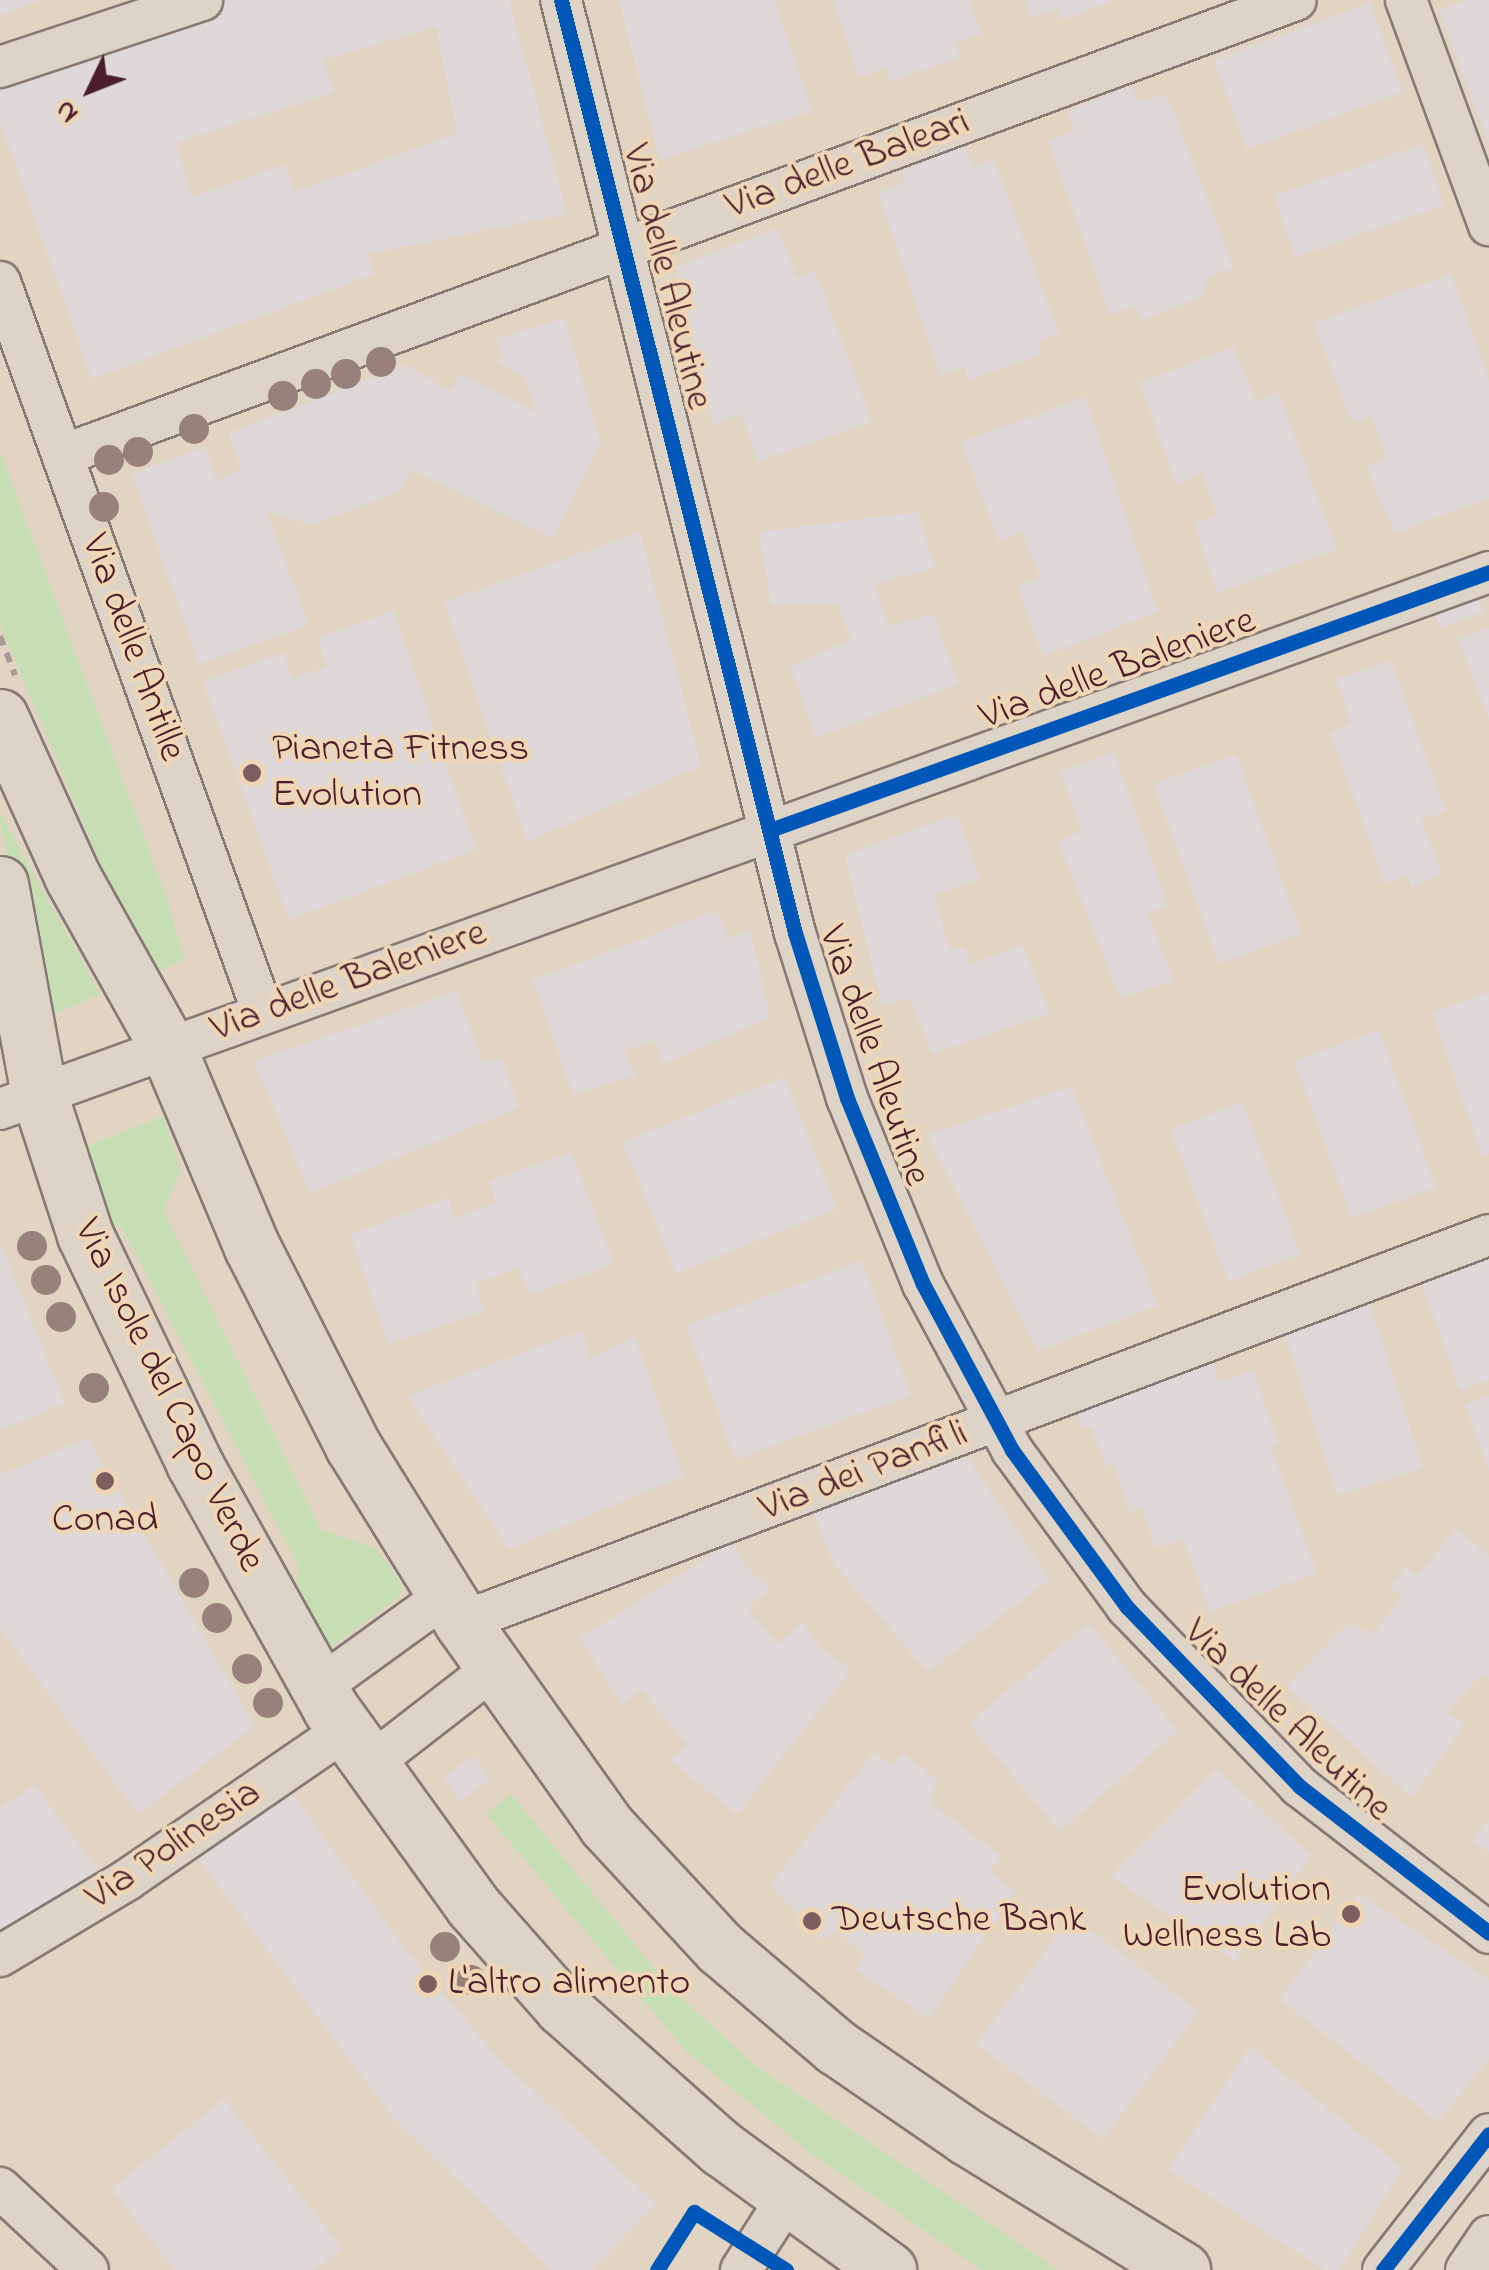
<!DOCTYPE html>
<style>
body{margin:0}
#map{position:relative;width:1489px;height:2270px;overflow:hidden;background:#e1d4c3;font-family:"Indie Flower",sans-serif}
div>[style]{position:absolute}
[style*='--x']{left:calc(var(--x)*1px);top:calc(var(--y)*1px);width:calc(var(--w)*1px);rotate:calc(var(--a)*1deg)}
.green>*{inset:0;background:#c7deb5}
.building>*{inset:0;background:#dfd8d9;transform-origin:0 0}
.path>*{height:6px;margin-top:-3px;transform-origin:0;background:repeating-linear-gradient(90deg,#a79c95 0 10px,transparent 0 18px)}
.roads{filter:drop-shadow(2px 0 #867873) drop-shadow(-2px 0 #867873) drop-shadow(0 2px #867873) drop-shadow(0 -2px #867873)}
.street>*{height:40px;margin:-20px;padding:0 20px;transform-origin:20px;border-radius:20px;background:#ddd3c7}
.secondary>*{height:55px;margin:-27.5px;padding:0 27.5px;transform-origin:27.5px;border-radius:27.5px;background:#ddd3c7}
.cycleway>*{height:15px;margin:-7.5px;padding:0 7.5px;transform-origin:7.5px;border-radius:7.5px;background:#0057b8}
.trees>*{width:30px;height:30px;margin:-15px;border-radius:50%;background:#97817a}
.dots>*{width:28px;height:28px;translate:-50% -50%;box-sizing:border-box;border:5px solid #eed6b6;border-radius:50%}
span{translate:-50% -50%;white-space:nowrap;text-align:center;line-height:1.15;-webkit-text-stroke:8px #eed6b6;paint-order:stroke}
.street-label{font-size:40px;color:#4a1f2b}
.poi-label{font-size:40px;color:#4a1f2b}
.left{translate:0 -50%;text-align:left}
.right{translate:-100% -50%;text-align:right}
.north{position:absolute;left:40px;top:40px;width:100px;height:100px;-webkit-text-stroke:8px #eed6b6;paint-order:stroke;rotate:227deg;font-size:28px;font-weight:700;line-height:40px;text-align:center;color:#4a1f2b}
.north::after{content:'';display:block;margin:auto;width:35px;height:45px;background:#4a1f2b;clip-path:polygon(50% 0,100% 100%,50% 72%,0 100%)}
</style>
<div id="map">
<div class="green">
<i style="clip-path:polygon(0 451px,166px 896px,184px 959px,155px 973px,110px 887px,0 624px)"></i>
<i style="clip-path:polygon(0 812px,100px 994px,40px 1020px,0 821px)"></i>
<i style="clip-path:polygon(163px 1116px,181px 1170px,163px 1210px,321px 1530px,377px 1549px,403px 1586px,400px 1596px,329px 1649px,317px 1648px,294px 1613px,298px 1565px,121px 1226px,93px 1222px,69px 1153px)"></i>
<i style="clip-path:polygon(511px 1794px,670px 1988px,756px 2066px,1058px 2270px,982px 2270px,809px 2152px,686px 2051px,486px 1814px)"></i>
</div>
<div class="building">
<i style="clip-path:polygon(0 0,40px 0,0 16px)"></i>
<i style="clip-path:polygon(evenodd,228px 0,509px 0,567px 214px,367px 254px,375px 274px,92px 379px,0 121px,0 76px,228px 0,436px 27px,457px 133px,295px 192px,284px 164px,192px 197px,176px 143px,334px 92px,323px 60px,436px 27px)"></i>
<i style="clip-path:polygon(619px 0,774px 0,812px 111px,660px 160px)"></i>
<i style="clip-path:polygon(833px 0,969px 0,981px 34px,956px 42px,960px 57px,891px 82px,886px 68px,859px 77px)"></i>
<i style="clip-path:polygon(1025px 0,1116px 0,1062px 20px,1058px 9px,1031px 17px)"></i>
<i style="clip-path:polygon(1466px 0,1489px 0,1489px 145px,1439px 10px)"></i>
<i style="left:1370px;top:3px;width:95px;height:166px;rotate:70deg"></i>
<i style="clip-path:polygon(1131px 85px,1137px 101px,1167px 95px,1234px 268px,1206px 278px,1204px 296px,1142px 320px,1136px 306px,1110px 315px,1048px 140px,1075px 131px,1067px 112px)"></i>
<i style="left:1423px;top:144px;width:65px;height:158px;rotate:71deg"></i>
<i style="clip-path:polygon(964px 145px,974px 167px,993px 158px,1059px 333px,1038px 342px,1040px 355px,967px 381px,965px 367px,940px 375px,878px 193px,904px 183px,902px 171px)"></i>
<i style="clip-path:polygon(777px 228px,797px 277px,815px 271px,872px 421px,758px 462px,741px 413px,714px 425px,676px 267px)"></i>
<i style="clip-path:polygon(1451px 274px,1489px 380px,1489px 498px,1395px 533px,1366px 467px,1387px 459px,1371px 416px,1352px 422px,1313px 323px)"></i>
<i style="clip-path:polygon(565px 318px,600px 443px,553px 539px,412px 470px,401px 491px,312px 525px,266px 511px,309px 625px,199px 664px,132px 474px,205px 446px,216px 481px,241px 469px,229px 433px,405px 365px,451px 391px,459px 374px,536px 412px,525px 378px,498px 363px,503px 356px,495px 339px)"></i>
<i style="clip-path:polygon(1233px 347px,1256px 401px,1278px 392px,1337px 549px,1217px 593px,1194px 523px,1217px 516px,1202px 472px,1176px 486px,1140px 382px)"></i>
<i style="clip-path:polygon(1085px 397px,1158px 612px,1043px 656px,1017px 586px,1040px 577px,1022px 532px,999px 542px,961px 442px)"></i>
<i style="clip-path:polygon(918px 512px,935px 568px,874px 584px,889px 626px,933px 614px,959px 684px,816px 738px,790px 666px,851px 640px,837px 604px,771px 605px,759px 532px)"></i>
<i style="clip-path:polygon(640px 532px,701px 766px,527px 842px,444px 602px)"></i>
<i style="left:1477px;top:596px;width:17px;height:46px;rotate:69deg"></i>
<i style="clip-path:polygon(393px 610px,476px 850px,289px 920px,203px 682px,284px 652px,292px 679px,326px 667px,318px 638px)"></i>
<i style="clip-path:polygon(1489px 628px,1489px 719px,1458px 639px)"></i>
<i style="clip-path:polygon(1391px 661px,1446px 812px,1421px 819px,1443px 875px,1411px 887px,1408px 876px,1385px 883px,1330px 733px,1351px 724px,1336px 679px)"></i>
<i style="clip-path:polygon(1114px 752px,1168px 907px,1147px 912px,1174px 981px,1120px 998px,1058px 841px,1082px 831px,1060px 772px)"></i>
<i style="left:1236px;top:754px;width:191px;height:88px;rotate:70deg"></i>
<i style="clip-path:polygon(957px 814px,980px 879px,934px 895px,949px 949px,964px 947px,970px 964px,1023px 945px,1050px 1013px,933px 1054px,910px 999px,882px 1005px,845px 855px)"></i>
<i style="clip-path:polygon(717px 910px,728px 939px,750px 930px,770px 1017px,664px 1064px,656px 1041px,624px 1050px,636px 1075px,573px 1095px,533px 980px)"></i>
<i style="clip-path:polygon(457px 991px,483px 1063px,502px 1058px,519px 1108px,310px 1193px,254px 1061px)"></i>
<i style="clip-path:polygon(1489px 992px,1489px 1153px,1482px 1156px,1432px 1012px)"></i>
<i style="left:1379px;top:1030px;width:167px;height:90px;rotate:70deg"></i>
<i style="left:784px;top:1077px;width:142px;height:174px;rotate:68deg"></i>
<i style="clip-path:polygon(1071px 1086px,1158px 1306px,1038px 1351px,927px 1135px)"></i>
<i style="left:1242px;top:1102px;width:163px;height:77px;rotate:69deg"></i>
<i style="clip-path:polygon(571px 1152px,614px 1264px,531px 1295px,518px 1268px,476px 1284px,484px 1311px,388px 1344px,350px 1234px,449px 1197px,453px 1218px,496px 1203px,489px 1181px)"></i>
<i style="clip-path:polygon(0 1242px,65px 1404px,0 1430px)"></i>
<i style="clip-path:polygon(1489px 1260px,1489px 1380px,1460px 1391px,1422px 1284px)"></i>
<i style="left:862px;top:1261px;width:143px;height:187px;rotate:70deg"></i>
<i style="left:1370px;top:1305px;width:171px;height:90px;rotate:72deg"></i>
<i style="clip-path:polygon(583px 1330px,589px 1358px,635px 1337px,683px 1476px,509px 1549px,407px 1396px)"></i>
<i style="clip-path:polygon(1211px 1360px,1219px 1382px,1253px 1370px,1279px 1444px,1271px 1447px,1317px 1573px,1210px 1612px,1183px 1539px,1156px 1548px,1141px 1508px,1130px 1512px,1113px 1464px,1106px 1467px,1091px 1427px,1083px 1430px,1075px 1409px)"></i>
<i style="clip-path:polygon(1489px 1396px,1489px 1469px,1488px 1469px,1465px 1404px)"></i>
<i style="clip-path:polygon(88px 1438px,255px 1726px,138px 1814px,0 1629px,0 1475px)"></i>
<i style="clip-path:polygon(967px 1457px,1050px 1579px,928px 1672px,833px 1563px,812px 1509px)"></i>
<i style="clip-path:polygon(1457px 1528px,1489px 1557px,1489px 1680px,1482px 1674px,1447px 1711px,1465px 1725px,1411px 1797px,1287px 1686px,1350px 1621px,1371px 1635px,1403px 1597px,1389px 1586px,1406px 1567px,1417px 1576px)"></i>
<i style="clip-path:polygon(733px 1541px,747px 1568px,771px 1589px,747px 1608px,778px 1644px,802px 1621px,819px 1647px,851px 1670px,737px 1814px,669px 1760px,687px 1744px,641px 1690px,622px 1705px,580px 1638px)"></i>
<i style="left:1088px;top:1623px;width:141px;height:156px;rotate:50deg"></i>
<i style="clip-path:polygon(874px 1752px,893px 1766px,903px 1754px,937px 1779px,931px 1803px,1001px 1856px,990px 1871px,1015px 1891px,929px 2018px,856px 1970px,864px 1955px,837px 1930px,823px 1940px,770px 1885px)"></i>
<i style="left:474px;top:1756px;width:29px;height:37px;rotate:55deg"></i>
<i style="clip-path:polygon(1217px 1769px,1311px 1856px,1235px 1961px,1111px 1876px)"></i>
<i style="clip-path:polygon(34px 1784px,97px 1869px,0 1941px,0 1809px)"></i>
<i style="clip-path:polygon(285px 1784px,403px 1946px,496px 2056px,656px 2204px,591px 2270px,551px 2270px,395px 2120px,192px 1851px)"></i>
<i style="clip-path:polygon(1489px 1819px,1489px 1853px,1472px 1841px)"></i>
<i style="clip-path:polygon(1359px 1894px,1489px 1980px,1489px 2058px,1438px 2122px,1279px 1999px)"></i>
<i style="left:1072px;top:1916px;width:159px;height:160px;rotate:37deg"></i>
<i style="clip-path:polygon(1250px 2047px,1403px 2168px,1339px 2270px,1325px 2270px,1168px 2170px)"></i>
<i style="clip-path:polygon(224px 2099px,342px 2248px,315px 2270px,175px 2270px,111px 2189px)"></i>
</div>
<div class="path">
<i style="--x:0;--y:636;--w:42;--a:69"></i>
</div>
<div class="roads">
<div class="street">
<i style="--x:561;--y:0;--w:962;--a:75.92"></i>
<i style="--x:795;--y:933;--w:173;--a:72.5"></i>
<i style="--x:847;--y:1098;--w:201;--a:67.8"></i>
<i style="--x:923;--y:1284;--w:188;--a:61.8"></i>
<i style="--x:1012;--y:1450;--w:195;--a:53.8"></i>
<i style="--x:1127;--y:1607;--w:248;--a:46.1"></i>
<i style="--x:1299;--y:1786;--w:240;--a:37.7"></i>
<i style="--x:1406;--y:0;--w:240;--a:69.8"></i>
<i style="--x:0;--y:67;--w:213;--a:-18.3"></i>
<i style="--x:0;--y:282;--w:777;--a:70.21"></i>
<i style="--x:63;--y:455;--w:1314;--a:-20.26"></i>
<i style="--x:0;--y:1109;--w:1583;--a:-19.83"></i>
<i style="--x:462;--y:1622;--w:1097;--a:-20.65"></i>
<i style="--x:318;--y:1688;--w:157;--a:-35.9"></i>
<i style="--x:369;--y:1765;--w:158;--a:-37.8"></i>
<i style="--x:0;--y:1956;--w:148;--a:-30.9"></i>
<i style="--x:127;--y:1880;--w:265;--a:-34.5"></i>
<i style="--x:0;--y:2188;--w:120;--a:43"></i>
<i style="--x:741;--y:2270;--w:83;--a:-57.3"></i>
<i style="--x:1383;--y:2270;--w:172;--a:-52.1"></i>
<i style="--x:1466;--y:2270;--w:41;--a:-55.9"></i>
</div>
<div class="secondary">
<i style="--x:0;--y:717;--w:175;--a:65.6"></i>
<i style="--x:72;--y:876;--w:195;--a:60.8"></i>
<i style="--x:167;--y:1046;--w:218;--a:67.1"></i>
<i style="--x:252;--y:1247;--w:223;--a:63.1"></i>
<i style="--x:353;--y:1446;--w:207;--a:58.2"></i>
<i style="--x:462;--y:1622;--w:249;--a:54.6"></i>
<i style="--x:606;--y:1825;--w:168;--a:47.2"></i>
<i style="--x:720;--y:1948;--w:153;--a:40.5"></i>
<i style="--x:836;--y:2047;--w:159;--a:34.5"></i>
<i style="--x:967;--y:2137;--w:253;--a:31.7"></i>
<i style="--x:0;--y:884;--w:214;--a:79.5"></i>
<i style="--x:39;--y:1094;--w:148;--a:71.9"></i>
<i style="--x:85;--y:1235;--w:253;--a:64.4"></i>
<i style="--x:194;--y:1463;--w:282;--a:60.9"></i>
<i style="--x:331;--y:1709;--w:243;--a:54.2"></i>
<i style="--x:473;--y:1906;--w:135;--a:48.6"></i>
<i style="--x:562;--y:2007;--w:213;--a:41.6"></i>
<i style="--x:721;--y:2148;--w:207;--a:36.1"></i>
</div>
</div>
<div class="cycleway">
<i style="--x:561;--y:0;--w:962;--a:75.92"></i>
<i style="--x:795;--y:933;--w:173;--a:72.5"></i>
<i style="--x:847;--y:1098;--w:201;--a:67.8"></i>
<i style="--x:923;--y:1284;--w:188;--a:61.8"></i>
<i style="--x:1012;--y:1450;--w:195;--a:53.8"></i>
<i style="--x:1127;--y:1607;--w:248;--a:46.1"></i>
<i style="--x:1299;--y:1786;--w:240;--a:37.7"></i>
<i style="--x:770;--y:830;--w:764;--a:-19.74"></i>
<i style="--x:657;--y:2270;--w:69;--a:-57.5"></i>
<i style="--x:694;--y:2212;--w:109;--a:32.2"></i>
<i style="--x:1383;--y:2270;--w:172;--a:-52.1"></i>
</div>
<div class="trees">
<i style="left:381px;top:362px"></i>
<i style="left:346px;top:374px"></i>
<i style="left:316px;top:384px"></i>
<i style="left:283px;top:396px"></i>
<i style="left:194px;top:429px"></i>
<i style="left:138px;top:452px"></i>
<i style="left:109px;top:460px"></i>
<i style="left:104px;top:507px"></i>
<i style="left:32px;top:1246px"></i>
<i style="left:46px;top:1280px"></i>
<i style="left:61px;top:1317px"></i>
<i style="left:94px;top:1388px"></i>
<i style="left:194px;top:1583px"></i>
<i style="left:217px;top:1618px"></i>
<i style="left:247px;top:1669px"></i>
<i style="left:268px;top:1703px"></i>
<i style="left:445px;top:1947px"></i>
<i style="left:471px;top:1980px"></i>
</div>
<div class="dots">
<i style="left:252px;top:773px;background:#7f5e60"></i>
<i style="left:105px;top:1481px;background:#7f5e60"></i>
<i style="left:1351px;top:1914px;background:#7f5e60"></i>
<i style="left:812px;top:1921px;background:#7f5e60"></i>
<i style="left:428px;top:1984px;background:#7f5e60"></i>
</div>
<div class="street-label">
<span style="left:848px;top:165px;rotate:-20deg">Via delle Baleari</span>
<span style="left:666px;top:277px;rotate:76deg">Via delle Aleutine</span>
<span style="left:132px;top:648px;rotate:70deg">Via delle Antille</span>
<span style="left:1118px;top:670px;rotate:-20deg">Via delle Baleniere</span>
<span style="left:349px;top:982px;rotate:-20deg">Via delle Baleniere</span>
<span style="left:873px;top:1056px;rotate:71deg">Via delle Aleutine</span>
<span style="left:168px;top:1396px;rotate:64deg">Via Isole del Capo Verde</span>
<span style="left:864px;top:1472px;rotate:-21deg">Via dei Panfili</span>
<span style="left:1287px;top:1721px;rotate:44deg">Via delle Aleutine</span>
<span style="left:174px;top:1846px;rotate:-34deg">Via Polinesia</span>
</div>
<div class="poi-label">
<span class="left" style="left:272px;top:773px">Pianeta Fitness<br>Evolution</span>
<span style="left:105px;top:1521px">Conad</span>
<span class="right" style="left:1331px;top:1914px">Evolution<br>Wellness Lab</span>
<span class="left" style="left:832px;top:1921px">Deutsche Bank</span>
<span class="left" style="left:448px;top:1984px">L'altro alimento</span>
</div>
<div class="north">N</div>
</div>
